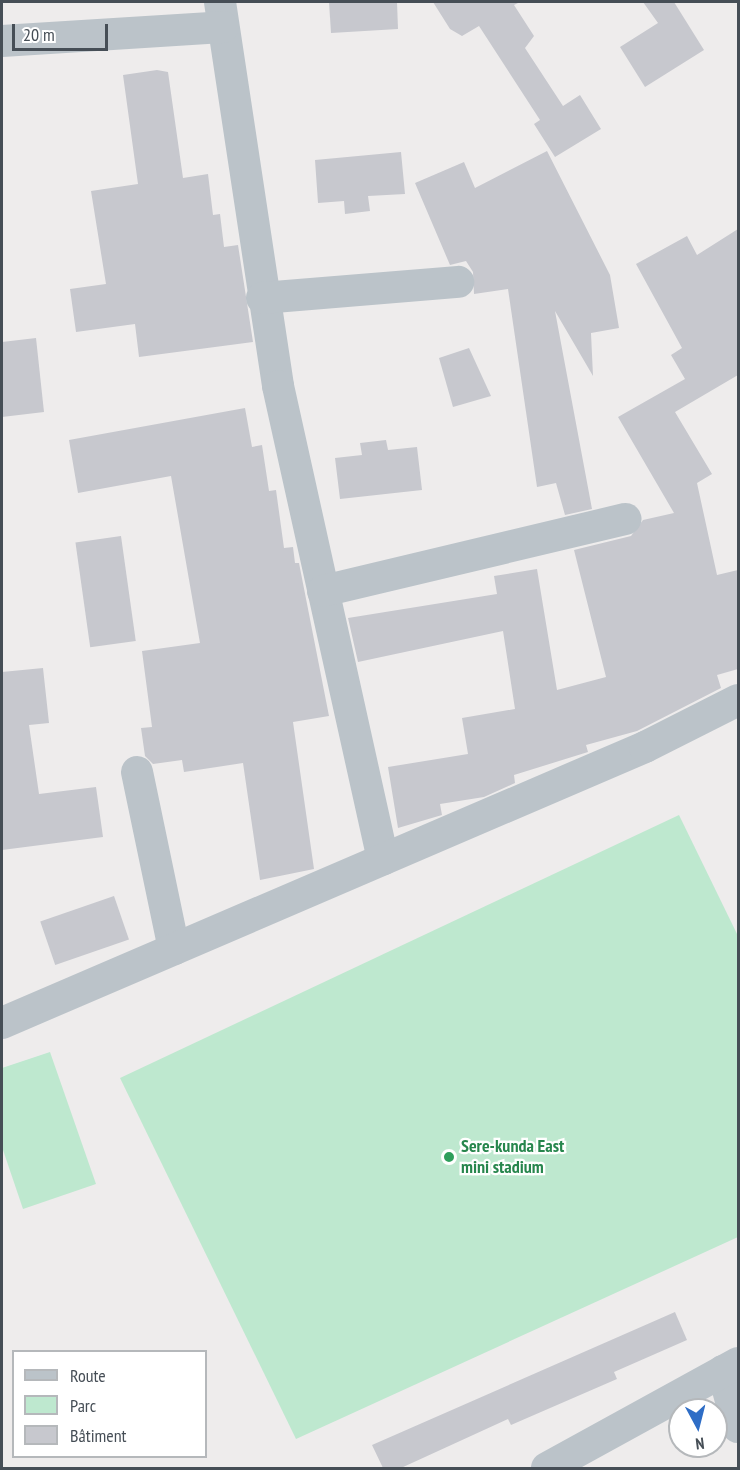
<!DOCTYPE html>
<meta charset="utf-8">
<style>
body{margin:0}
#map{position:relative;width:740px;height:1470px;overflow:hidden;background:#eeecec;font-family:"PT Sans Narrow",sans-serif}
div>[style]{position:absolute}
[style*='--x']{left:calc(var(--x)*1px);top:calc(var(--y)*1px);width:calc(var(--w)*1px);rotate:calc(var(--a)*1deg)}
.green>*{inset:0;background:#bee8cf}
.building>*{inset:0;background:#c7c8ce;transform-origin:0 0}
.minor>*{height:32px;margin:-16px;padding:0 16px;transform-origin:16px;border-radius:16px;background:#bbc3c9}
.dots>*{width:16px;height:16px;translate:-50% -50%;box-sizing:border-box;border:3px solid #fff;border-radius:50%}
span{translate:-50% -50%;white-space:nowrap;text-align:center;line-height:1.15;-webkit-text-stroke:4.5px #fff;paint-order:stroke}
.leisure-label{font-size:18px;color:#27864d;font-weight:700}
.left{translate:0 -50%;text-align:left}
.frame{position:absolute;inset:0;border:3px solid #464e56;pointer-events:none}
.legend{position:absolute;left:12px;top:1350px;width:195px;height:108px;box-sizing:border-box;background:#fff;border:2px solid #b5b8bb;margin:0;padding:8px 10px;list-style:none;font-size:18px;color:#464e56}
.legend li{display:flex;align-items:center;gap:12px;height:30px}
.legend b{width:30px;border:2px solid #b5b8bb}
.north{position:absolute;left:668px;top:1398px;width:60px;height:60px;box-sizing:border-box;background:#fff;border:2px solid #b5b8bb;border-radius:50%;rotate:173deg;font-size:16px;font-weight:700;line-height:24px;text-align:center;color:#464e56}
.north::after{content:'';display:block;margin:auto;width:21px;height:27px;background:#2e6dc6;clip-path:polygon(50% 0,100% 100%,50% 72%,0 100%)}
.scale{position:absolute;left:12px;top:24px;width:96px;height:27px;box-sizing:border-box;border:3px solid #464e56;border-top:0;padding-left:8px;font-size:18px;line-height:21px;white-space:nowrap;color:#464e56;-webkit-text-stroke:4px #fff;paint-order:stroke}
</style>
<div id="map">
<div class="green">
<i style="clip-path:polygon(679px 815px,738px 936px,738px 1237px,296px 1439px,120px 1078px)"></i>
<i style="clip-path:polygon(50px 1052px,96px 1184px,23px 1209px,2px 1147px,2px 1068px)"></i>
</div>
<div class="building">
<i style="clip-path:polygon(329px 2px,397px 2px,398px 29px,331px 33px)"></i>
<i style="clip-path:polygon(433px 2px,520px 2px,514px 5px,534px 36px,525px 48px,563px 106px,580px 95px,601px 129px,555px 157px,534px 124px,540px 120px,479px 26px,462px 36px,450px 29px)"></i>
<i style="clip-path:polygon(643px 2px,674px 2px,704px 50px,645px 87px,620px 47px,658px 23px)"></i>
<i style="clip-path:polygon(157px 70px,168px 72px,183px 178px,208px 174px,213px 215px,220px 214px,224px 247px,238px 245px,253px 342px,139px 357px,135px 324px,76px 332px,70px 289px,106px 284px,91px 191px,138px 184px,123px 75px)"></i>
<i style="clip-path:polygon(547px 151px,610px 275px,619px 328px,591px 333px,593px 376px,555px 311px,592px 509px,565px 515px,556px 483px,537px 487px,508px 289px,474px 294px,473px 272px,466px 261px,450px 265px,415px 183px,464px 162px,475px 188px)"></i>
<i style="clip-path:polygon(401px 152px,405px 194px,368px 196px,370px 211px,345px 214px,344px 201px,318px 203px,315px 160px)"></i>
<i style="clip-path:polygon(738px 229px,738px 375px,675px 412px,712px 474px,697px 483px,717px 575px,738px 570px,738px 669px,717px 675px,721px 688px,637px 731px,586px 745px,588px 752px,514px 775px,515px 783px,484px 797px,440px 804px,442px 815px,398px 828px,388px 767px,468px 754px,462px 718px,515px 709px,503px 631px,358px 662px,348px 618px,497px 594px,494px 576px,537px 569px,557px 690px,606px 677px,574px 550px,631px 536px,643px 520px,674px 513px,618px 417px,685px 379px,671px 355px,682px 348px,636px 264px,687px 236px,697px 255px)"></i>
<i style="clip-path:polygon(36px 338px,44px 412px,2px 417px,2px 342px)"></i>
<i style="clip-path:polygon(469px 348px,491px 396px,453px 407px,439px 358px)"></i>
<i style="clip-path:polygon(245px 408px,252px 447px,262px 445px,269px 491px,276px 490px,284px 548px,293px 547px,295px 563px,299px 563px,329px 716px,293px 722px,314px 869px,260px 880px,243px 763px,184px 772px,182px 760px,153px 764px,145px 756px,141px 728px,152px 727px,142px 651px,200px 643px,171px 476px,78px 493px,69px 440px)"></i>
<i style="clip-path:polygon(386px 440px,388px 450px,417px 447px,422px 490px,340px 499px,335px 458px,362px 455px,360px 443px)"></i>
<i style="left:121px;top:536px;width:106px;height:46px;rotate:82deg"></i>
<i style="clip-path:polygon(43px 668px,49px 723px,29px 725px,39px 794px,96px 787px,103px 837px,2px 850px,2px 672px)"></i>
<i style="left:114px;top:896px;width:46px;height:78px;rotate:71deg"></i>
<i style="clip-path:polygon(675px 1312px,687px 1340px,614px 1372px,617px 1379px,511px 1425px,508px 1419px,401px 1468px,383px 1468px,372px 1445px)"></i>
</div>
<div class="minor">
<i style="--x:220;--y:2;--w:388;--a:81.4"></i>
<i style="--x:278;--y:386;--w:485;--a:77.5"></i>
<i style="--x:2;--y:41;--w:221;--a:-3.6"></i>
<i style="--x:262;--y:298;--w:197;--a:-4.7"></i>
<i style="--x:323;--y:591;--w:311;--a:-13.4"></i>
<i style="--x:137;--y:772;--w:181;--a:78.2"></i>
<i style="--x:2;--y:1023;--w:700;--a:-23.23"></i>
<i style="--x:645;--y:747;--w:104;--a:-26.8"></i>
<i style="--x:723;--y:1371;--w:58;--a:75"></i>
<i style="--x:547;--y:1468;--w:218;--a:-28.8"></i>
</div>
<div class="dots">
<i style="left:449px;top:1157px;background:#2e9e5b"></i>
</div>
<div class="leisure-label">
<span class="left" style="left:461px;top:1157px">Sere-kunda East<br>mini stadium</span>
</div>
<div class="frame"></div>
<ul class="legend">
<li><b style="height:8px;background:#bbc3c9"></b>Route</li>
<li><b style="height:16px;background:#bee8cf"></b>Parc</li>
<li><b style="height:16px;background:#c7c8ce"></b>Bâtiment</li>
</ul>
<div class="north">N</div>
<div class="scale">20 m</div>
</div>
